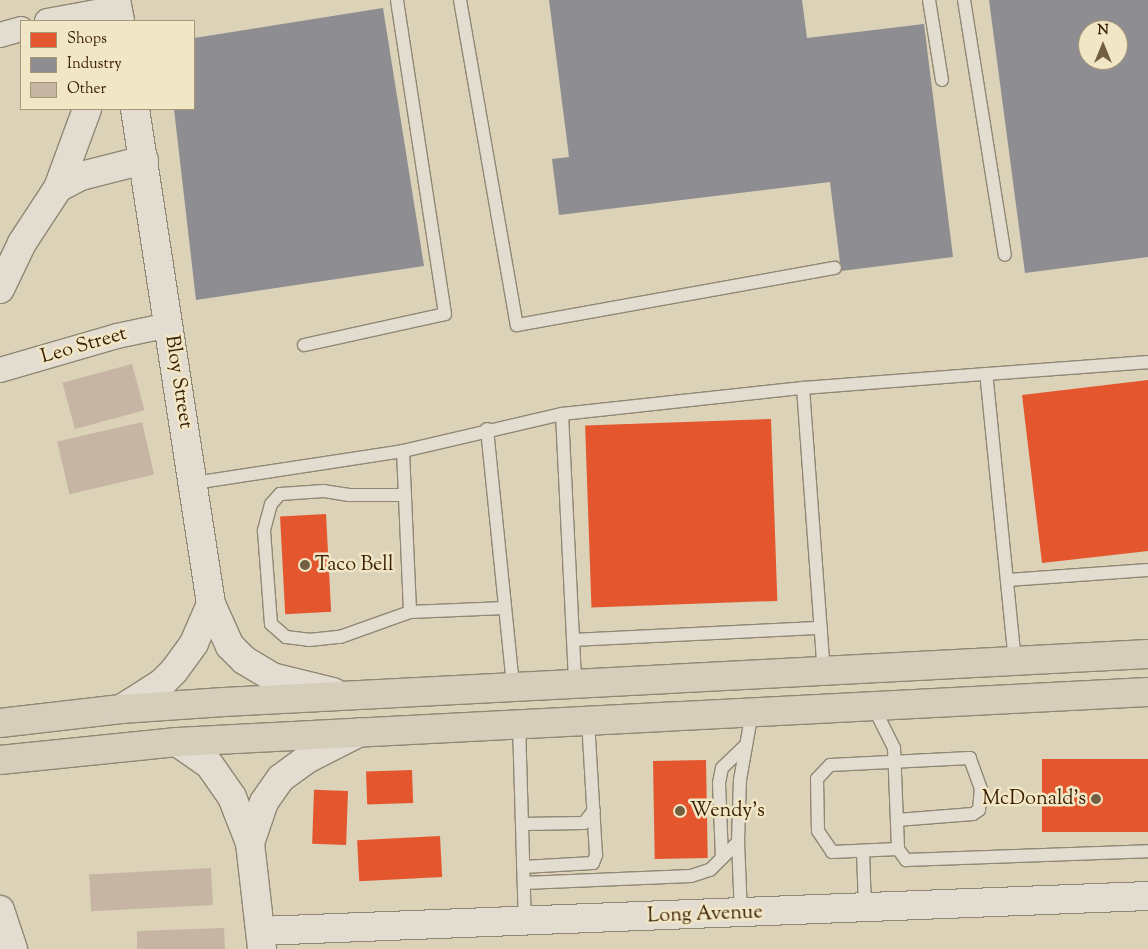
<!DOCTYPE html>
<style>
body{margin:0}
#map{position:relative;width:1148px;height:949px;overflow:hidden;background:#dbd2b7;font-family:"Sorts Mill Goudy",serif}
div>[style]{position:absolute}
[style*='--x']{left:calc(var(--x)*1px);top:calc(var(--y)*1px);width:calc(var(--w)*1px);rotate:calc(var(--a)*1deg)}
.shops>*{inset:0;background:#e4572e;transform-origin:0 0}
.industry>*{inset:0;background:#8d8d92}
.building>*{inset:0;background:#c7b5a4;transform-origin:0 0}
.roads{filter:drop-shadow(1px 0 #908774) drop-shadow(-1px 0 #908774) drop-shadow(0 1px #908774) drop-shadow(0 -1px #908774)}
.lane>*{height:12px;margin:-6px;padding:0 6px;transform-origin:6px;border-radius:6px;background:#e2ddd0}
.street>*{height:24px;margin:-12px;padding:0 12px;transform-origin:12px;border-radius:12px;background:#e2ddd0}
.secondary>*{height:28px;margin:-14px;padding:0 14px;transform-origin:14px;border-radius:14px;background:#e2ddd0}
.highway>*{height:28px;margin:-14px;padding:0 14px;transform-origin:14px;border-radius:14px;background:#d6cebb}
.dots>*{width:14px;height:14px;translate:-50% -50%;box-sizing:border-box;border:2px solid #f1e6c6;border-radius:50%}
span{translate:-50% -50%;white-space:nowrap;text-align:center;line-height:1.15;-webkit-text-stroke:5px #f1e6c6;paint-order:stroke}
.street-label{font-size:20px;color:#3a2001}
.poi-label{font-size:20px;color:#3a2001}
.left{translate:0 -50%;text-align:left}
.right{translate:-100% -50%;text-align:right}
.legend{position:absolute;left:20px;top:20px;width:175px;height:90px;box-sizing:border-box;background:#f1e6c6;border:1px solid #a89777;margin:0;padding:6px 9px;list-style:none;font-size:15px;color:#3a2001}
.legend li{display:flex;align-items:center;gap:10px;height:25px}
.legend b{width:25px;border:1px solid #a89777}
.north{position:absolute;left:1078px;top:20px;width:50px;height:50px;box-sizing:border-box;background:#f1e6c6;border:1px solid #a89777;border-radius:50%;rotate:0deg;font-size:14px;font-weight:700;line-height:20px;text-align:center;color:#3a2001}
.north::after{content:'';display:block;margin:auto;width:18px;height:22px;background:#725e41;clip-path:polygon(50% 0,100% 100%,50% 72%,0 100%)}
</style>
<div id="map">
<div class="shops">
<i style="clip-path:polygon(1148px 380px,1148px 551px,1042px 563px,1022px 395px)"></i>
<i style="left:771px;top:419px;width:182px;height:186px;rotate:88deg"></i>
<i style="left:326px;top:514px;width:98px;height:46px;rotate:87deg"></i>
<i style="left:1148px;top:759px;width:73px;height:106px;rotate:90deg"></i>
<i style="left:706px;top:760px;width:98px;height:53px;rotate:89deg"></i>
<i style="left:412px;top:770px;width:33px;height:46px;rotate:88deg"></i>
<i style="left:348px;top:791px;width:54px;height:34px;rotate:92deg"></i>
<i style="left:440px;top:836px;width:41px;height:83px;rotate:87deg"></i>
</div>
<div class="industry">
<i style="clip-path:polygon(549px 0,802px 0,807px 38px,924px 24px,953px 257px,841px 271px,830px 182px,559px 215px,552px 159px,569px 157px)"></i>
<i style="clip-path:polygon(evenodd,989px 0,1148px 0,1148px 257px,1025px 273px,989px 0,1088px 30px,1118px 30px,1118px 60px,1088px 60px,1088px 30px)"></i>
<i style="clip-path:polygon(383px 8px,424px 266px,196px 300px,174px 109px,194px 109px,194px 38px)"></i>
</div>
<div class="building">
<i style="left:132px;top:364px;width:48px;height:72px;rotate:75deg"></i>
<i style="left:142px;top:422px;width:54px;height:87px;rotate:77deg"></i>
<i style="left:211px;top:868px;width:37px;height:122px;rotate:87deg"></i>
<i style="clip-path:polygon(224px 928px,225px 949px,137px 949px,137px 931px)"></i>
</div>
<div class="roads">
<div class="lane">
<i style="--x:460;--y:0;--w:330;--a:80.1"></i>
<i style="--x:517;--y:325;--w:323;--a:-10.2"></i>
<i style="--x:929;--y:0;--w:81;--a:80.8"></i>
<i style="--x:964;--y:0;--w:258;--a:80.9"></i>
<i style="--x:304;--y:345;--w:144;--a:-12.4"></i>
<i style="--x:445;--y:314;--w:318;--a:-98.7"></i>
<i style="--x:803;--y:388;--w:184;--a:-4.4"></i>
<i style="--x:562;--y:414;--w:242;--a:-6.2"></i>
<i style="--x:803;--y:388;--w:284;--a:85.8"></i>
<i style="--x:487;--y:429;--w:259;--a:84.2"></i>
<i style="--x:403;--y:451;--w:161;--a:87.5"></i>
<i style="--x:194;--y:483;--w:211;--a:-8.7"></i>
<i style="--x:403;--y:451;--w:163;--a:-13.1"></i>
<i style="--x:562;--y:414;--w:270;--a:87.2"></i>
<i style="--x:405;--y:495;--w:56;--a:180"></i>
<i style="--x:349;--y:495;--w:25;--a:-171"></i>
<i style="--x:324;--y:491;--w:44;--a:176.1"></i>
<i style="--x:280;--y:494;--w:13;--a:132"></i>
<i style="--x:271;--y:504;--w:28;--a:105"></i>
<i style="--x:264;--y:531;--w:93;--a:85.7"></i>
<i style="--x:271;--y:624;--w:20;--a:41"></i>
<i style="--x:286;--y:637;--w:23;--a:7"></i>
<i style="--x:309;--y:640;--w:31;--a:-6"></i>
<i style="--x:340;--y:637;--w:74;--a:-19.7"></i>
<i style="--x:410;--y:612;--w:95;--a:-2.4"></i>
<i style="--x:1007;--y:580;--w:141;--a:-4.1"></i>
<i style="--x:573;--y:640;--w:248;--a:-2.8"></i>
<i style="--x:1015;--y:662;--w:289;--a:-95.7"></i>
<i style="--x:986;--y:374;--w:162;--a:-4.2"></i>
<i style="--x:873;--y:706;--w:47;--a:63.4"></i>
<i style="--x:894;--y:748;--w:101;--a:87.7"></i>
<i style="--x:898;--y:849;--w:14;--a:54"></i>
<i style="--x:906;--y:860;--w:242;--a:-2.1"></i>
<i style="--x:519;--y:724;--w:199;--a:88.3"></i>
<i style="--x:897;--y:820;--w:76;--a:-4.5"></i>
<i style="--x:973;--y:814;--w:7;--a:-34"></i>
<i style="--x:979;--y:810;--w:21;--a:-85"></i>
<i style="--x:981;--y:789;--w:33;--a:-110"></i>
<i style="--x:970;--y:758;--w:140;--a:177.1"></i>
<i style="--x:830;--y:765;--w:19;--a:133"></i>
<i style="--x:817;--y:779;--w:52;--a:88.9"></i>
<i style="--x:818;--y:831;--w:25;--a:56"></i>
<i style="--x:832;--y:852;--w:66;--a:-2.6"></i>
<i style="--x:522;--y:824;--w:62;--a:-0.9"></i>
<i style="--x:584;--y:823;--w:16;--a:-52"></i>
<i style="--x:738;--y:842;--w:71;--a:87.6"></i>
<i style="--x:863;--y:851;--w:57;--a:88"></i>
<i style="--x:722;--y:858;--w:23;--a:-45"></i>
<i style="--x:738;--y:842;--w:62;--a:-88.2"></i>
<i style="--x:740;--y:780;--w:69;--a:-80"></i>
<i style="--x:523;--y:867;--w:70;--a:-3.3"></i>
<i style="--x:593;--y:863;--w:9;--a:-69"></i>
<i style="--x:596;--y:855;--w:135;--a:-93.4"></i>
<i style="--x:524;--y:883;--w:167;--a:-2.4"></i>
<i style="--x:691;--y:876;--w:20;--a:-18"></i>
<i style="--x:710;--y:870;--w:17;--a:-45"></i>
<i style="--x:722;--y:858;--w:75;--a:-92.3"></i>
<i style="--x:719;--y:783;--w:15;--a:-79"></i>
<i style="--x:722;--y:768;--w:33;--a:-44"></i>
</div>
<div class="street">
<i style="--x:47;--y:21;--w:72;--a:-10.4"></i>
<i style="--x:0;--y:35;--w:22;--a:-16"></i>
<i style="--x:0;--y:370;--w:122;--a:-16.2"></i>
<i style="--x:117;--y:336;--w:53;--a:-11.9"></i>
</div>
<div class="secondary">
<i style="--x:116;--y:0;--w:21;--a:79"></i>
<i style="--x:135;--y:109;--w:501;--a:81.27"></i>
<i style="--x:211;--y:604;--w:46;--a:65.7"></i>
<i style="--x:230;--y:646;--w:20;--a:45"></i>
<i style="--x:244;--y:660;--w:33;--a:31"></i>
<i style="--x:272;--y:677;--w:63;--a:13.8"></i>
<i style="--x:58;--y:188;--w:26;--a:-28"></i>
<i style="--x:81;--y:176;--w:65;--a:-14.3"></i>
<i style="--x:0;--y:289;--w:51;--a:-64.4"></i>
<i style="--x:22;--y:243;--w:66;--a:-56.8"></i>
<i style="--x:58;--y:188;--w:84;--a:-69.8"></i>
<i style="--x:121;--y:709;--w:49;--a:-32.4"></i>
<i style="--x:162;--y:683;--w:17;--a:-45"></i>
<i style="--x:174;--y:671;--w:34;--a:-54"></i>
<i style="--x:194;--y:643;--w:43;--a:-66.4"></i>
<i style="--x:177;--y:742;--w:39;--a:35"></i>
<i style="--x:209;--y:764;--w:40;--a:55.1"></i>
<i style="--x:232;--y:797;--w:49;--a:68.6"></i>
<i style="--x:250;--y:843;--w:107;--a:83.5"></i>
<i style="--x:250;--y:843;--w:43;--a:-71.1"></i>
<i style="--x:264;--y:802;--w:29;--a:-55"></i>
<i style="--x:281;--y:778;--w:32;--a:-36"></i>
<i style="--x:307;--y:759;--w:59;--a:-27"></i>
<i style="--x:0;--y:910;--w:41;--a:71.6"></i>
<i style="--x:261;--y:931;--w:888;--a:-2.26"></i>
</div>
<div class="highway">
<i style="--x:0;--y:723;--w:122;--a:-6.6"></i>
<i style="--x:121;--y:709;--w:103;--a:-3.9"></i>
<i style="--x:224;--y:702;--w:925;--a:-2.97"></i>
<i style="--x:0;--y:760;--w:178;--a:-5.8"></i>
<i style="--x:177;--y:742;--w:972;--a:-2.95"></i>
</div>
</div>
<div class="dots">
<i style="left:305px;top:565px;background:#725e41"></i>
<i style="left:1096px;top:799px;background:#725e41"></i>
<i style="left:680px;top:811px;background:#725e41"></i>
</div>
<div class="street-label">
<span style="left:84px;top:346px;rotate:-16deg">Leo Street</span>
<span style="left:178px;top:382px;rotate:81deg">Bloy Street</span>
<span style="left:705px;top:915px;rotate:-2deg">Long Avenue</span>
</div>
<div class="poi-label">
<span class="left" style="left:315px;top:565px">Taco Bell</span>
<span class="right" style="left:1086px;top:799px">McDonald's</span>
<span class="left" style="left:690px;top:811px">Wendy's</span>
</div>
<ul class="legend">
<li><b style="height:14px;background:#e4572e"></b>Shops</li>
<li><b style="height:14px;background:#8d8d92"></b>Industry</li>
<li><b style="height:14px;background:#c7b5a4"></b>Other</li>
</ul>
<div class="north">N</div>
</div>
